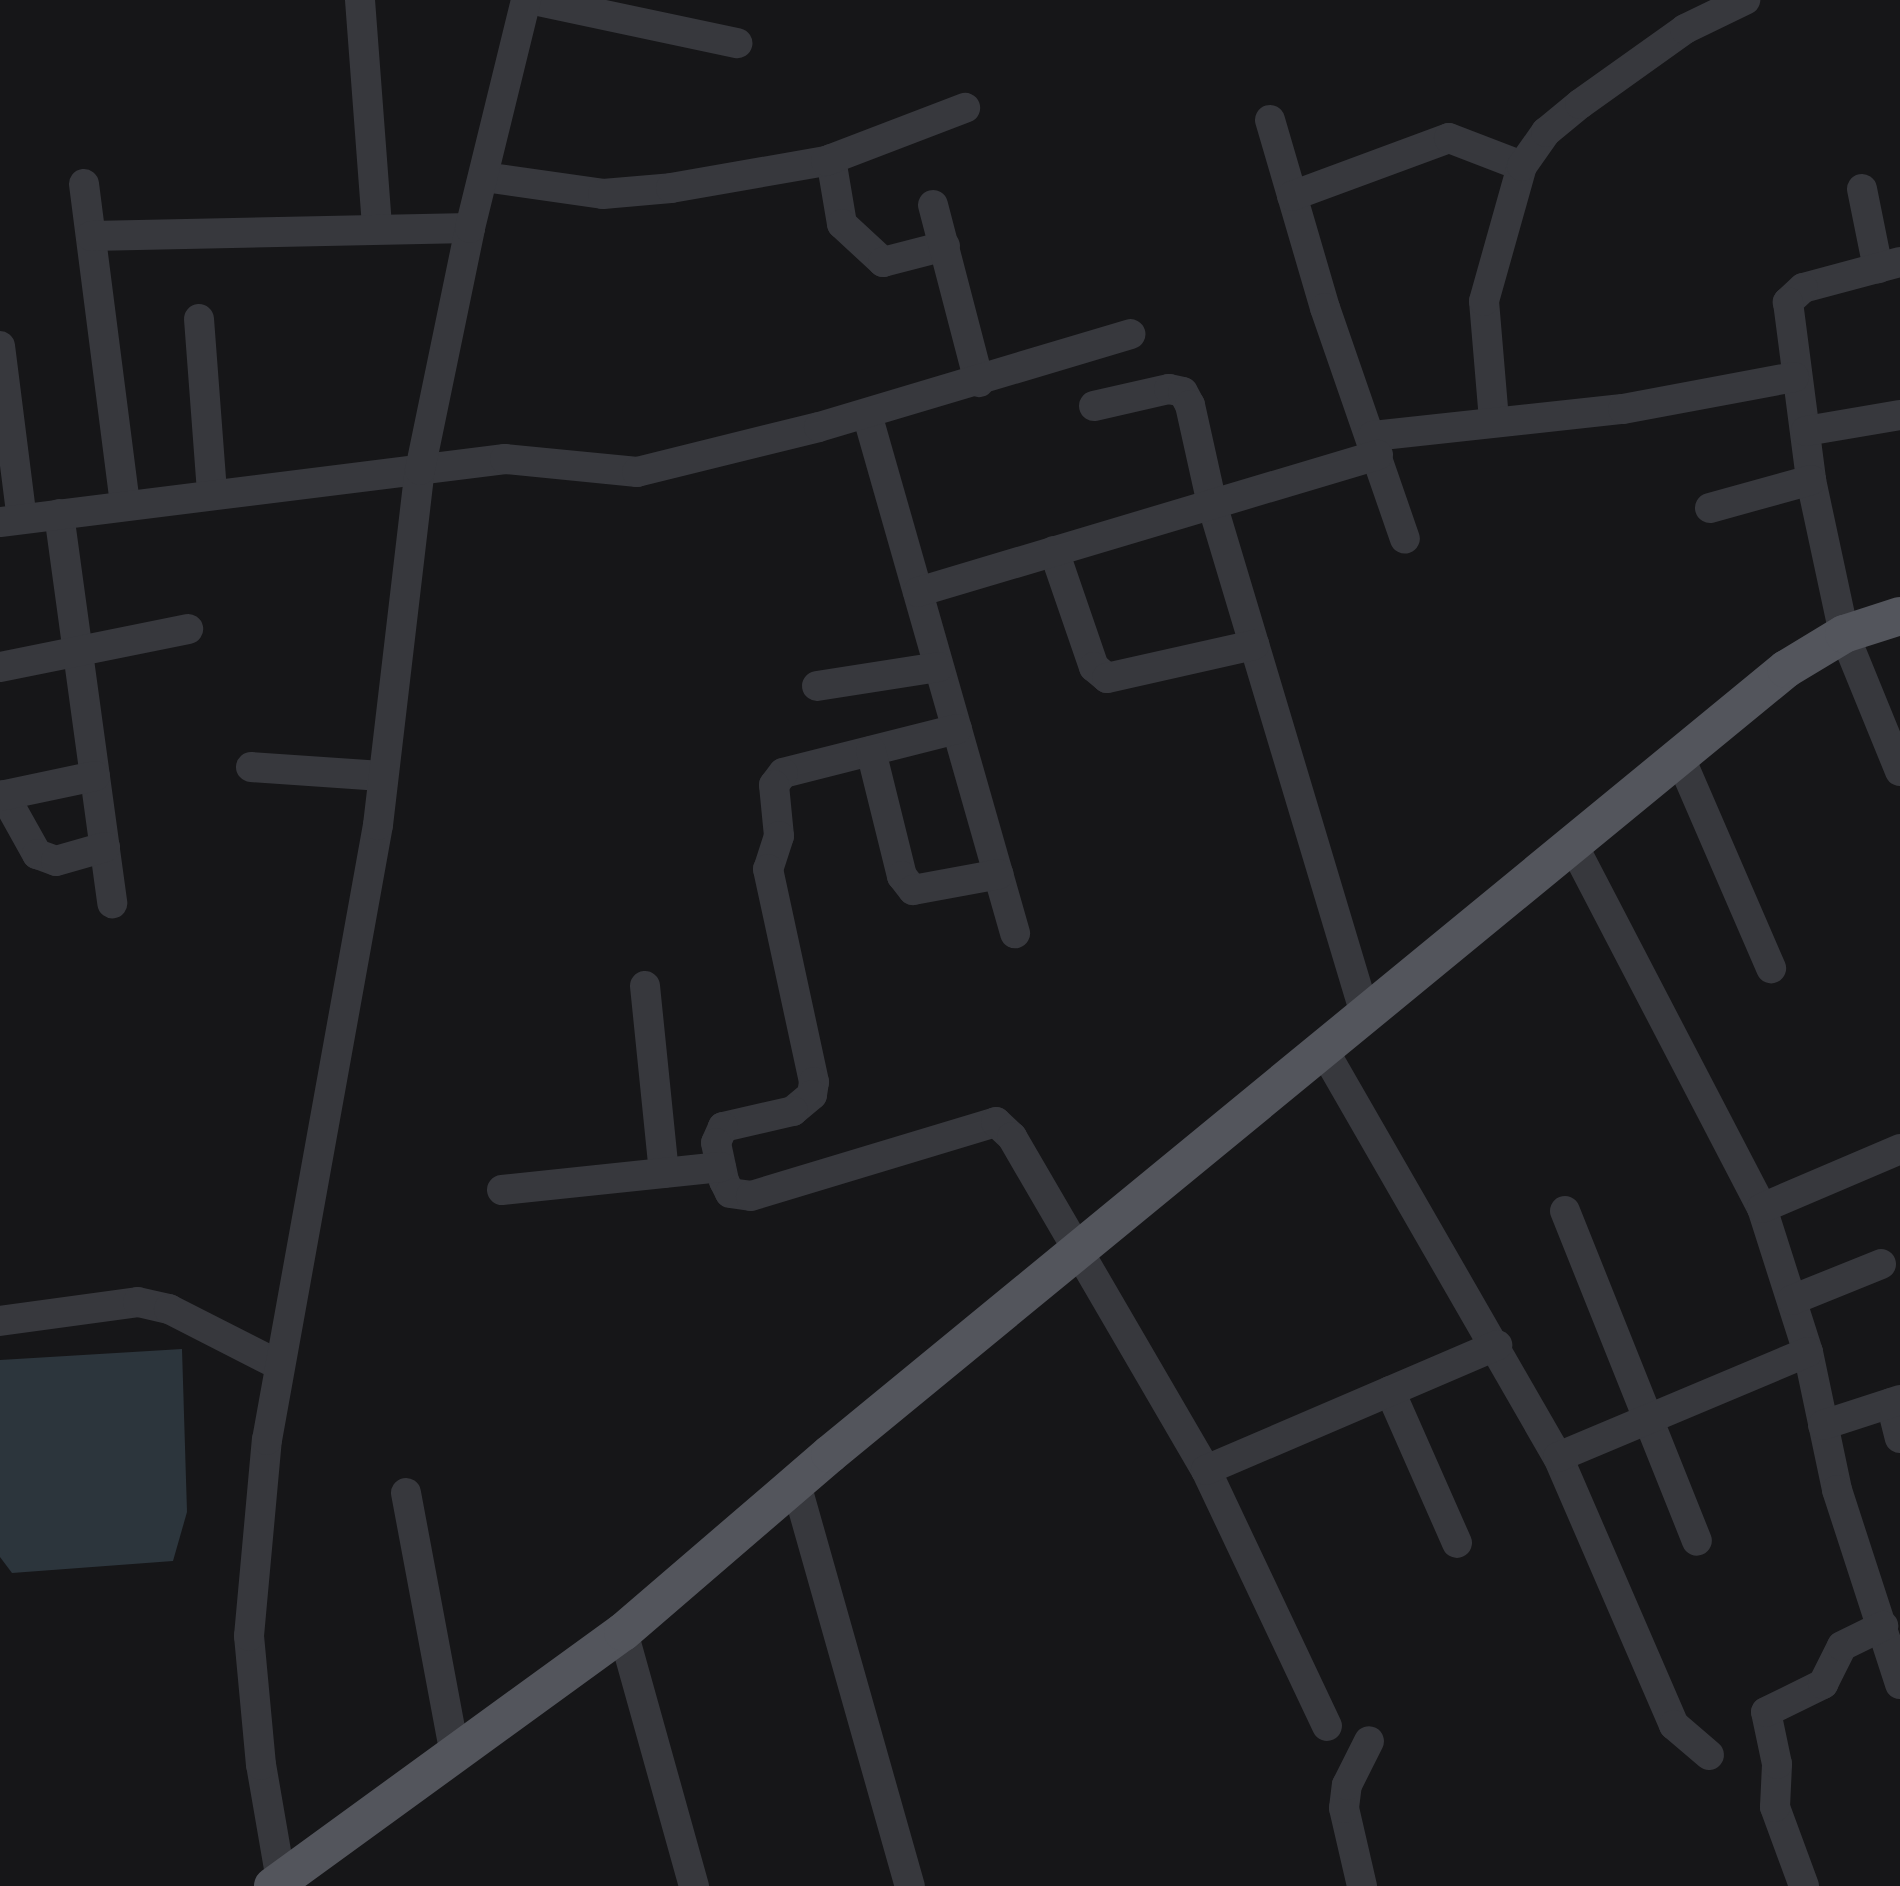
<!DOCTYPE html>
<style>
body{margin:0}
#map{position:relative;width:1900px;height:1886px;overflow:hidden;background:#161618;font-family:Karla,sans-serif}
div>[style]{position:absolute}
[style*='--x']{left:calc(var(--x)*1px);top:calc(var(--y)*1px);width:calc(var(--w)*1px);rotate:calc(var(--a)*1deg)}
.water>*{inset:0;background:#2c353c}
.minor>*{height:30px;margin:-15px;padding:0 15px;transform-origin:15px;border-radius:15px;background:#37383d}
.major>*{height:38px;margin:-19px;padding:0 19px;transform-origin:19px;border-radius:19px;background:#53555c}
span{translate:-50% -50%;white-space:nowrap;text-align:center;line-height:1.15;-webkit-text-stroke:10px #111113;paint-order:stroke}
</style>
<div id="map">
<div class="water">
<i style="clip-path:polygon(182px 1349px,187px 1512px,173px 1561px,12px 1573px,0 1557px,0 1360px)"></i>
</div>
<div class="minor">
<i style="--x:360;--y:0;--w:229;--a:85.7"></i>
<i style="--x:534;--y:0;--w:208;--a:12"></i>
<i style="--x:1270;--y:120;--w:196;--a:73.7"></i>
<i style="--x:1325;--y:308;--w:244;--a:70.9"></i>
<i style="--x:831;--y:159;--w:66;--a:80.4"></i>
<i style="--x:842;--y:224;--w:56;--a:42.8"></i>
<i style="--x:883;--y:262;--w:64;--a:-14.5"></i>
<i style="--x:484;--y:177;--w:120;--a:8.1"></i>
<i style="--x:603;--y:194;--w:68;--a:-5"></i>
<i style="--x:671;--y:188;--w:157;--a:-9.9"></i>
<i style="--x:826;--y:161;--w:149;--a:-20.9"></i>
<i style="--x:84;--y:184;--w:323;--a:82.7"></i>
<i style="--x:1862;--y:189;--w:81;--a:78.6"></i>
<i style="--x:1292;--y:196;--w:167;--a:-20.3"></i>
<i style="--x:1449;--y:138;--w:78;--a:21"></i>
<i style="--x:933;--y:205;--w:183;--a:75.4"></i>
<i style="--x:91;--y:236;--w:379;--a:-1.2"></i>
<i style="--x:1900;--y:262;--w:100;--a:165"></i>
<i style="--x:1803;--y:288;--w:21;--a:137"></i>
<i style="--x:1788;--y:302;--w:179;--a:82.6"></i>
<i style="--x:1811;--y:480;--w:157;--a:77.9"></i>
<i style="--x:1844;--y:634;--w:148;--a:67.8"></i>
<i style="--x:199;--y:319;--w:173;--a:85.7"></i>
<i style="--x:0;--y:346;--w:174;--a:82.8"></i>
<i style="--x:1094;--y:406;--w:77;--a:-12.8"></i>
<i style="--x:1169;--y:389;--w:14;--a:12"></i>
<i style="--x:1183;--y:392;--w:15;--a:62"></i>
<i style="--x:1190;--y:405;--w:101;--a:77.5"></i>
<i style="--x:1212;--y:504;--w:532;--a:73.3"></i>
<i style="--x:867;--y:414;--w:540;--a:74.08"></i>
<i style="--x:1494;--y:420;--w:119;--a:-94.8"></i>
<i style="--x:1484;--y:301;--w:140;--a:-74.3"></i>
<i style="--x:1522;--y:166;--w:42;--a:-54.8"></i>
<i style="--x:1546;--y:132;--w:44;--a:-39.5"></i>
<i style="--x:1580;--y:104;--w:129;--a:-35.5"></i>
<i style="--x:1685;--y:29;--w:67;--a:-25.8"></i>
<i style="--x:1806;--y:431;--w:95;--a:-9.7"></i>
<i style="--x:1373;--y:436;--w:251;--a:-6.2"></i>
<i style="--x:1623;--y:409;--w:174;--a:-10.6"></i>
<i style="--x:1710;--y:508;--w:105;--a:-15.5"></i>
<i style="--x:59;--y:514;--w:393;--a:82.2"></i>
<i style="--x:0;--y:522;--w:509;--a:-7.11"></i>
<i style="--x:505;--y:459;--w:133;--a:5.6"></i>
<i style="--x:637;--y:472;--w:187;--a:-13.9"></i>
<i style="--x:819;--y:427;--w:325;--a:-16.6"></i>
<i style="--x:1054;--y:551;--w:123;--a:71"></i>
<i style="--x:1094;--y:667;--w:17;--a:40"></i>
<i style="--x:1107;--y:678;--w:151;--a:-12.7"></i>
<i style="--x:918;--y:592;--w:480;--a:-16.6"></i>
<i style="--x:0;--y:667;--w:192;--a:-11.4"></i>
<i style="--x:817;--y:686;--w:123;--a:-8.9"></i>
<i style="--x:957;--y:729;--w:179;--a:165.8"></i>
<i style="--x:783;--y:773;--w:15;--a:127"></i>
<i style="--x:774;--y:785;--w:51;--a:84.4"></i>
<i style="--x:779;--y:836;--w:35;--a:108"></i>
<i style="--x:768;--y:869;--w:218;--a:77.8"></i>
<i style="--x:814;--y:1082;--w:13;--a:99"></i>
<i style="--x:812;--y:1095;--w:25;--a:140"></i>
<i style="--x:793;--y:1111;--w:72;--a:167.1"></i>
<i style="--x:723;--y:1127;--w:17;--a:114"></i>
<i style="--x:716;--y:1143;--w:39;--a:78"></i>
<i style="--x:724;--y:1181;--w:13;--a:63"></i>
<i style="--x:730;--y:1193;--w:21;--a:8"></i>
<i style="--x:751;--y:1196;--w:256;--a:-16.8"></i>
<i style="--x:996;--y:1122;--w:22;--a:43"></i>
<i style="--x:1012;--y:1137;--w:385;--a:59.8"></i>
<i style="--x:1206;--y:1470;--w:283;--a:64.7"></i>
<i style="--x:871;--y:751;--w:129;--a:76.1"></i>
<i style="--x:902;--y:876;--w:18;--a:52"></i>
<i style="--x:913;--y:890;--w:87;--a:-10.5"></i>
<i style="--x:1681;--y:760;--w:227;--a:66.6"></i>
<i style="--x:251;--y:767;--w:131;--a:3.9"></i>
<i style="--x:4;--y:795;--w:68;--a:60.8"></i>
<i style="--x:37;--y:854;--w:20;--a:20"></i>
<i style="--x:56;--y:861;--w:51;--a:-15.9"></i>
<i style="--x:0;--y:796;--w:97;--a:-11.9"></i>
<i style="--x:1574;--y:847;--w:407;--a:62.5"></i>
<i style="--x:1762;--y:1208;--w:151;--a:72.3"></i>
<i style="--x:1808;--y:1352;--w:141;--a:78.1"></i>
<i style="--x:1837;--y:1490;--w:204;--a:72"></i>
<i style="--x:645;--y:986;--w:188;--a:84.2"></i>
<i style="--x:1323;--y:1049;--w:471;--a:60.1"></i>
<i style="--x:1558;--y:1457;--w:292;--a:66.6"></i>
<i style="--x:1674;--y:1725;--w:46;--a:40.6"></i>
<i style="--x:502;--y:1190;--w:220;--a:-6"></i>
<i style="--x:1762;--y:1208;--w:150;--a:-23.1"></i>
<i style="--x:1565;--y:1211;--w:355;--a:68.2"></i>
<i style="--x:1792;--y:1300;--w:96;--a:-22"></i>
<i style="--x:0;--y:1321;--w:139;--a:-7.8"></i>
<i style="--x:138;--y:1302;--w:32;--a:13"></i>
<i style="--x:169;--y:1309;--w:121;--a:27"></i>
<i style="--x:1390;--y:1391;--w:166;--a:66.2"></i>
<i style="--x:1891;--y:1403;--w:36;--a:76"></i>
<i style="--x:1823;--y:1425;--w:81;--a:-18"></i>
<i style="--x:1558;--y:1457;--w:271;--a:-22.8"></i>
<i style="--x:1206;--y:1470;--w:317;--a:-23.2"></i>
<i style="--x:796;--y:1484;--w:418;--a:74.2"></i>
<i style="--x:406;--y:1493;--w:266;--a:79.4"></i>
<i style="--x:623;--y:1632;--w:264;--a:74.4"></i>
<i style="--x:282;--y:1886;--w:123;--a:-99.8"></i>
<i style="--x:261;--y:1765;--w:130;--a:-95.3"></i>
<i style="--x:249;--y:1636;--w:197;--a:-84.8"></i>
<i style="--x:267;--y:1440;--w:625;--a:-79.77"></i>
<i style="--x:378;--y:825;--w:357;--a:-83.3"></i>
<i style="--x:420;--y:470;--w:247;--a:-78.3"></i>
<i style="--x:470;--y:228;--w:235;--a:-76.2"></i>
<i style="--x:1362;--y:1886;--w:80;--a:-103"></i>
<i style="--x:1344;--y:1808;--w:23;--a:-83"></i>
<i style="--x:1347;--y:1785;--w:49;--a:-63.4"></i>
<i style="--x:1804;--y:1886;--w:84;--a:-110.2"></i>
<i style="--x:1775;--y:1807;--w:43;--a:-87.3"></i>
<i style="--x:1777;--y:1764;--w:53;--a:-101.9"></i>
<i style="--x:1766;--y:1712;--w:64;--a:-26.2"></i>
<i style="--x:1823;--y:1684;--w:42;--a:-63.4"></i>
<i style="--x:1842;--y:1646;--w:46;--a:-26"></i>
</div>
<div class="major">
<i style="--x:273;--y:1886;--w:432;--a:-36"></i>
<i style="--x:623;--y:1632;--w:273;--a:-40.7"></i>
<i style="--x:830;--y:1454;--w:1237;--a:-39.39"></i>
<i style="--x:1786;--y:669;--w:68;--a:-31.1"></i>
<i style="--x:1844;--y:634;--w:59;--a:-17.8"></i>
</div>
</div>
